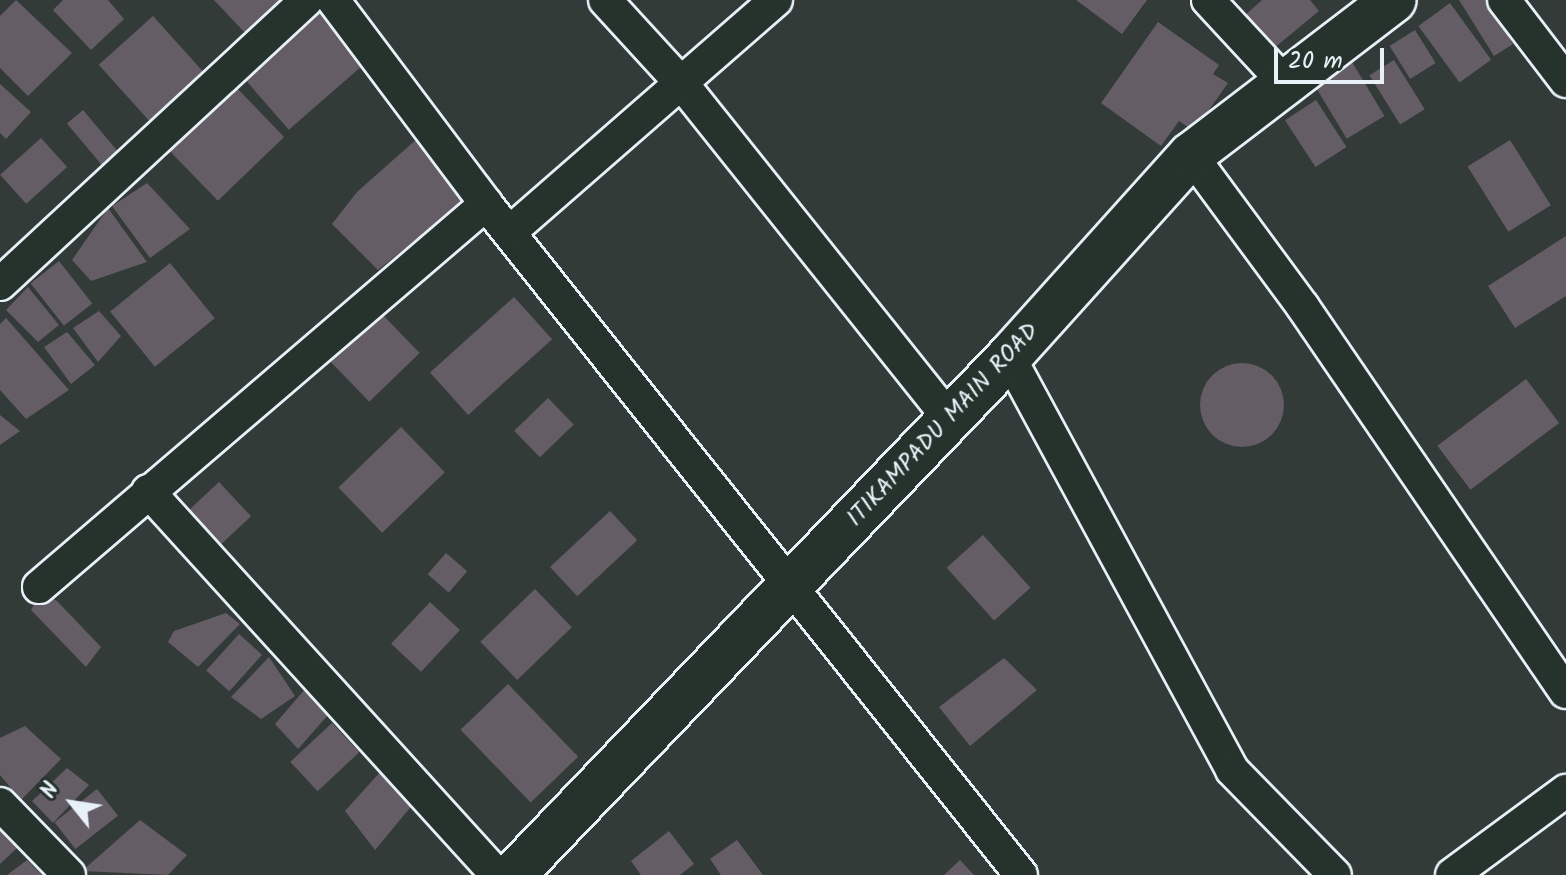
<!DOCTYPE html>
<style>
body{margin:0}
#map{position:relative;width:1566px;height:875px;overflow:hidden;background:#323b38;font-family:Kalam,sans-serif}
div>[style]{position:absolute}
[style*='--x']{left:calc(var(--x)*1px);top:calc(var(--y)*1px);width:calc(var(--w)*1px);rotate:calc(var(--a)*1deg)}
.building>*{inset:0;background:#645d66;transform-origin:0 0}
.round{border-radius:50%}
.roads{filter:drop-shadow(2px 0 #e8f1f8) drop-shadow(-2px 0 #e8f1f8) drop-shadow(0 2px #e8f1f8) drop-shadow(0 -2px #e8f1f8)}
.street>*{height:32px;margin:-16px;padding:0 16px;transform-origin:16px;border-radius:16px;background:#26332d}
.secondary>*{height:44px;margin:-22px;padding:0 22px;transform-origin:22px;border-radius:22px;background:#26332d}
span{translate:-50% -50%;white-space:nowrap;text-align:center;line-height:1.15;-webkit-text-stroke:7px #26332d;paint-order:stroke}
.street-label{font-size:24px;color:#e8f1f8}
.north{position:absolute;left:32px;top:763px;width:80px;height:80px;-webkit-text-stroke:6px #26332d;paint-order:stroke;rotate:300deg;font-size:22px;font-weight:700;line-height:32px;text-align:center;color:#e8f1f8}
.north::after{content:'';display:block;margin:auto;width:28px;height:36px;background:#e8f1f8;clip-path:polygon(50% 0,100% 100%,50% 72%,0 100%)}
.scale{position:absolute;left:1274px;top:48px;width:110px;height:36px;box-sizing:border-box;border:4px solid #e8f1f8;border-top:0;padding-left:10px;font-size:24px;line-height:28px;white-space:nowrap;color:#e8f1f8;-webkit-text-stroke:6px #26332d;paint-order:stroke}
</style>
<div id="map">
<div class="building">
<i style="clip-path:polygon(16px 0,72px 53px,28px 96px,0 68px,0 16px)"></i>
<i style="clip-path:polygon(63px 0,108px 0,124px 19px,91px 50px,53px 10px)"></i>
<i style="clip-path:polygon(214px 0,282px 0,247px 35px)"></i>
<i style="clip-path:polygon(1076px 0,1147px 0,1122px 34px)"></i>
<i style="clip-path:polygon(1262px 0,1310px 0,1319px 11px,1273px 49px,1244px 16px)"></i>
<i style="clip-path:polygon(1459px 0,1486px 0,1513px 44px,1494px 56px)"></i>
<i style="left:1450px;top:3px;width:70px;height:39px;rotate:54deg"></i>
<i style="left:319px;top:12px;width:69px;height:100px;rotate:49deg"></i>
<i style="left:153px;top:16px;width:76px;height:73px;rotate:48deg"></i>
<i style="clip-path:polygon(1158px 22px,1219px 65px,1213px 74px,1228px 83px,1194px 131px,1179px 121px,1161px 146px,1101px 103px)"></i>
<i style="left:1415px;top:30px;width:39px;height:30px;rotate:58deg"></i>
<i style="left:1394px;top:60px;width:58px;height:29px;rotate:58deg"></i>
<i style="left:1352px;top:62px;width:63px;height:44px;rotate:59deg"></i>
<i style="left:232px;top:83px;width:75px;height:92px;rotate:46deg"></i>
<i style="clip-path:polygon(0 84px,31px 112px,6px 139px,0 133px)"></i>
<i style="left:1316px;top:100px;width:56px;height:37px;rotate:57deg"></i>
<i style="left:83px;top:110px;width:54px;height:21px;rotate:50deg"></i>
<i style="clip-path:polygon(419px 137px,468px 198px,378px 270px,332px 224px,357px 192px)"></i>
<i style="left:41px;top:138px;width:39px;height:55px;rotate:48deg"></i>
<i style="left:1510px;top:140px;width:77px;height:50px;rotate:58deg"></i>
<i style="clip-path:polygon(147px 183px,190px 229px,150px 258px,112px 206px)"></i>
<i style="clip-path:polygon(108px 208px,147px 262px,91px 281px,72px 260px)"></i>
<i style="clip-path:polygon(1566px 236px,1566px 296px,1515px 328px,1488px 286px)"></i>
<i style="left:59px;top:261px;width:54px;height:36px;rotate:52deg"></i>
<i style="left:170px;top:263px;width:71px;height:77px;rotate:51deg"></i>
<i style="clip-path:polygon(28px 287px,59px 325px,38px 342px,6px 310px)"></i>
<i style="left:514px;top:297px;width:57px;height:113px;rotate:48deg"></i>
<i style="clip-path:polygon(99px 311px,121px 336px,98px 362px,73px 328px)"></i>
<i style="left:380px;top:312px;width:57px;height:70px;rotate:46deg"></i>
<i style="clip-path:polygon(6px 318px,69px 390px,26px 419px,0 390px,0 324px)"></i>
<i style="clip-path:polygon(67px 332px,95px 365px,71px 384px,44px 347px)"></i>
<i class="round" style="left:1200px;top:363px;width:84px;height:84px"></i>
<i style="left:1526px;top:379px;width:55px;height:111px;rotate:53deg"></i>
<i style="left:548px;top:398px;width:37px;height:47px;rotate:46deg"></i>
<i style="clip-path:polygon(0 415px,20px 431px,0 445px)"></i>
<i style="left:401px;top:427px;width:63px;height:87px;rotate:46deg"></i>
<i style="left:219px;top:482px;width:47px;height:49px;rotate:47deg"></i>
<i style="left:610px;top:511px;width:40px;height:82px;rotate:47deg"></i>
<i style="left:983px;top:535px;width:71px;height:49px;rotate:48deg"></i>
<i style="left:446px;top:553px;width:28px;height:28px;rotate:41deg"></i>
<i style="left:535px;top:589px;width:53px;height:76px;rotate:46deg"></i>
<i style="clip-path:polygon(41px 592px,57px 601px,101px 647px,86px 667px,31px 610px)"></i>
<i style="left:430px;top:602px;width:41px;height:57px;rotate:43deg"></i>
<i style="clip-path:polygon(226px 613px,240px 624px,198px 667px,168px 642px,174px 631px)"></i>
<i style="left:239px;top:634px;width:31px;height:49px;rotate:42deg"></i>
<i style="clip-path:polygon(269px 657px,295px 696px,261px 719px,231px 697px)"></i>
<i style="clip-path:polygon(1004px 658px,1037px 690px,970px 746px,939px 707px)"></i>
<i style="left:508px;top:684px;width:101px;height:66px;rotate:46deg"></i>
<i style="clip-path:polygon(306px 688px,328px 715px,298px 749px,275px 724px)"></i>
<i style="left:332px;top:723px;width:40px;height:57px;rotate:47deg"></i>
<i style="clip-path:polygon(25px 726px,61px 759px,21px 800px,0 775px,0 738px)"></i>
<i style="clip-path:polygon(67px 768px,89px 785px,53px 823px,32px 801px)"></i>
<i style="clip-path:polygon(381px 771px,414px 803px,375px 850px,345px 811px)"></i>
<i style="left:97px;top:789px;width:34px;height:54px;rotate:52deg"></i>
<i style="clip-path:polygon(140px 820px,187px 855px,168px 875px,82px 871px)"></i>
<i style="clip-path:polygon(0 826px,17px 848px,0 864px)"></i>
<i style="clip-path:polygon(669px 831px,694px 864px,680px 875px,641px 875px,631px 861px)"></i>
<i style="clip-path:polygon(737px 840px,763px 875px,721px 875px,710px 859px)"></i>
<i style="clip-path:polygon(27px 860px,42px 875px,7px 875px)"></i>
<i style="clip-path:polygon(960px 860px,974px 875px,944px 875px)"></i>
</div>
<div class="roads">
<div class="street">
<i style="--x:333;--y:0;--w:255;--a:53.1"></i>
<i style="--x:486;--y:204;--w:858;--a:51.43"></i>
<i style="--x:605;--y:0;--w:115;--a:47.5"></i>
<i style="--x:683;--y:85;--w:428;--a:51.4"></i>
<i style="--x:1208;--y:0;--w:110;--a:47.2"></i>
<i style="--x:1504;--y:0;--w:102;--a:52.6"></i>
<i style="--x:1191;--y:155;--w:189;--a:53.6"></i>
<i style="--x:1303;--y:307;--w:466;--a:55.7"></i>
<i style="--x:510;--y:232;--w:353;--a:-41.1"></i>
<i style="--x:0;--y:284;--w:418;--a:-42.8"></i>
<i style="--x:1009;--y:357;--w:469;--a:61.6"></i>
<i style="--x:1232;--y:770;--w:147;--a:45.6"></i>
<i style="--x:148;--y:491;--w:519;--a:47.73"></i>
<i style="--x:39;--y:587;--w:589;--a:-40.59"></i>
<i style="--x:0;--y:804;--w:99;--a:45.8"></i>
<i style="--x:1452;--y:875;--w:142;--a:-36.4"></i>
</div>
<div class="secondary">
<i style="--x:513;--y:875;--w:717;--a:-46.24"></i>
<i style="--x:1009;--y:357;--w:272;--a:-48"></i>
<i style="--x:1191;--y:155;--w:255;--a:-37.4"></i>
</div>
</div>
<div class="street-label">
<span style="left:943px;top:425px;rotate:-47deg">ITIKAMPADU MAIN ROAD</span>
</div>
<div class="north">N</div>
<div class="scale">20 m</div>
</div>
